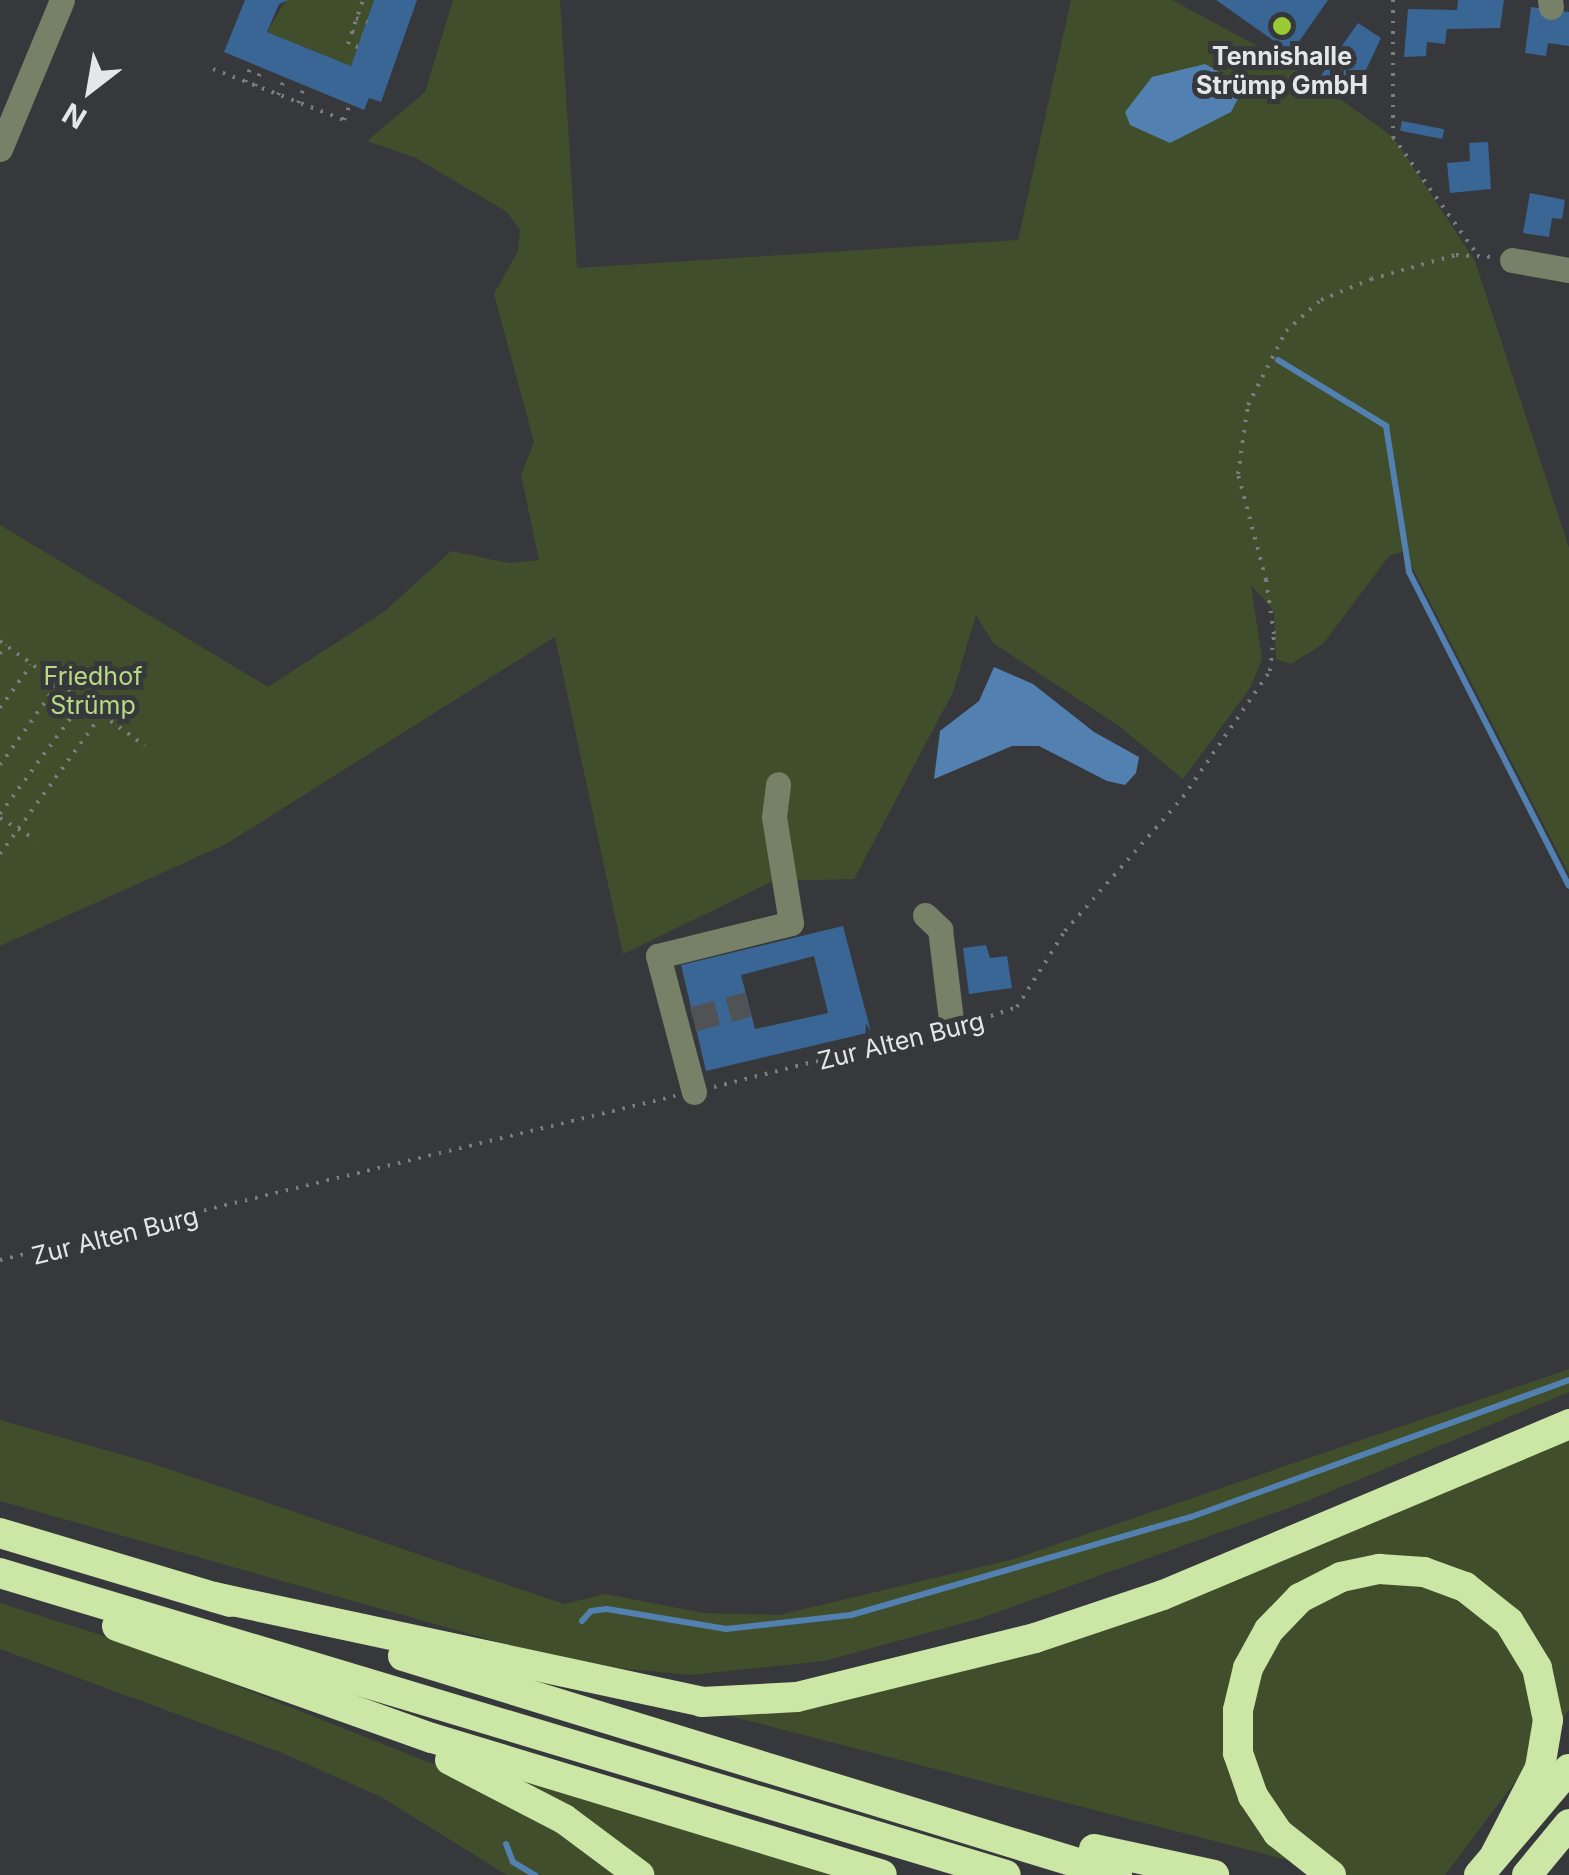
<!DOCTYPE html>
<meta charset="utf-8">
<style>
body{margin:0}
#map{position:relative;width:1569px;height:1875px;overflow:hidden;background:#36383b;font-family:Inter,sans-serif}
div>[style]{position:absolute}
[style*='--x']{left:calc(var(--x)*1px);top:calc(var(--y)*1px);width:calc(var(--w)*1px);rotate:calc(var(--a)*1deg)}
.green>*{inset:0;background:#414e2c}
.water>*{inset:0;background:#5280b0}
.stream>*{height:6px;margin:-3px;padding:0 3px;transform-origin:3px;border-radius:3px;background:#5280b0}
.building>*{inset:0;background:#396695;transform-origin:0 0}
.minor-tunnel>*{height:25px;margin-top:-12.5px;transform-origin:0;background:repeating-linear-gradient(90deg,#505255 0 25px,transparent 0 37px)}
.path>*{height:4px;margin-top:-2px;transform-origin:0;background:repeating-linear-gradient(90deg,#7b7d7f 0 2.5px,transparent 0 10.5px)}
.minor>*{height:25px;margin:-12.5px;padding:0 12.5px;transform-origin:12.5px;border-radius:12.5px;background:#768167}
.highway>*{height:30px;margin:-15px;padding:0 15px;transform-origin:15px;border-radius:15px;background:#cbe6a5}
.dots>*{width:28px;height:28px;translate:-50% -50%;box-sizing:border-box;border:5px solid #36383b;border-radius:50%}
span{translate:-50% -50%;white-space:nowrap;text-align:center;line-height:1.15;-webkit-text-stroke:10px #36383b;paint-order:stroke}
.poi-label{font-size:25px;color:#e5e6e8;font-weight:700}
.park-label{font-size:25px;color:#b7db83}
.street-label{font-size:25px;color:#e5e6e8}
.north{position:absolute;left:40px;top:40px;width:100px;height:100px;-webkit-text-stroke:8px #36383b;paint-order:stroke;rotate:211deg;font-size:28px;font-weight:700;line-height:40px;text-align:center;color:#e5e6e8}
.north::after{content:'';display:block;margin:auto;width:35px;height:45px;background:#e5e6e8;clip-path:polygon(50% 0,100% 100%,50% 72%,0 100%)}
</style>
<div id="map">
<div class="green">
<i style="clip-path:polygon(286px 0,374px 0,351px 66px,267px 32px)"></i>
<i style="clip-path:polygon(453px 0,560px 0,577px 268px,1018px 240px,1071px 0,1172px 0,1294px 66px,1393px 137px,1475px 261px,1569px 548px,1569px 874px,1404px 551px,1389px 556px,1323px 644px,1291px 664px,1276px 659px,1274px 611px,1251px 585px,1262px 659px,1250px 688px,1183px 779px,1119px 726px,993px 643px,976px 615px,953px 692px,854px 879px,773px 881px,623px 954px,555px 637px,226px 844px,0 946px,0 525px,268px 687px,385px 611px,451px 551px,508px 563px,539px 560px,521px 475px,534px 442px,494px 294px,518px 251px,520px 230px,507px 212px,416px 158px,367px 141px,425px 92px)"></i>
<i style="clip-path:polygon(1569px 1369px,1569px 1392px,1305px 1502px,978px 1619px,824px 1661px,691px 1675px,576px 1664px,0 1501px,0 1420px,151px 1463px,564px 1604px,606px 1594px,703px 1613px,779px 1615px,1014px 1559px)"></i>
<i style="clip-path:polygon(1569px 1430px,1569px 1710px,1445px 1875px,1346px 1875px,718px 1713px,988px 1655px)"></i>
<i style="clip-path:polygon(0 1603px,139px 1647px,461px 1775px,532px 1814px,617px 1875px,507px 1875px,381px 1797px,280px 1752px,0 1649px)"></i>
<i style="clip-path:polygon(531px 1782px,841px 1875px,651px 1875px,529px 1787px)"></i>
</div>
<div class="water">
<i style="clip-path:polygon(1205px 64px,1230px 78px,1241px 93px,1231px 112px,1170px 143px,1130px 125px,1125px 112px,1152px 77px)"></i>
<i style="clip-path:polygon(994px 667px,1033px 684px,1094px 732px,1139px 757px,1136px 773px,1125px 785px,1107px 781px,1039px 746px,1012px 746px,934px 779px,940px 731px,979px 701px)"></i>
</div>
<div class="stream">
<i style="--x:1278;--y:360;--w:127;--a:31.4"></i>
<i style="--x:1386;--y:426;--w:148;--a:81"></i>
<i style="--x:1409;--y:572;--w:352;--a:63"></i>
<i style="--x:582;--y:1621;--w:13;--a:-48"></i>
<i style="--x:591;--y:1611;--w:16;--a:-7"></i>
<i style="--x:607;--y:1609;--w:121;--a:9.5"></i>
<i style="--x:726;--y:1629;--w:126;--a:-6.4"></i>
<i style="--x:851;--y:1615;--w:354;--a:-16.1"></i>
<i style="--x:1191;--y:1517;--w:402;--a:-19.9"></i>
<i style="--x:506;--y:1844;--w:19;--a:69"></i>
<i style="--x:513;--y:1862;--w:26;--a:31"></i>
</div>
<div class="building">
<i style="clip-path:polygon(245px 0,288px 0,279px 4px,267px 32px,351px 66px,374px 0,417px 0,381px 102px,369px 98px,364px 110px,224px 52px)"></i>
<i style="clip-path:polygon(1216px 0,1328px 0,1291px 53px)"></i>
<i style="clip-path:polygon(1458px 0,1504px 0,1500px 28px,1447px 29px,1445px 44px,1427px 42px,1426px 56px,1404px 57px,1408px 9px,1457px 10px)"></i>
<i style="clip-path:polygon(1531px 7px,1569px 12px,1569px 46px,1548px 43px,1546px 56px,1525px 53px)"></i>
<i style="clip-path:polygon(1358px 23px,1381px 38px,1353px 98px,1320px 77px)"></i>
<i style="left:1402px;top:121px;width:43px;height:10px;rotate:11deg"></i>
<i style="clip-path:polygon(1488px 142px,1491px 189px,1450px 193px,1447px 163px,1470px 161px,1469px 143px)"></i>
<i style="clip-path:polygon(1530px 193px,1565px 200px,1562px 219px,1552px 218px,1549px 237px,1523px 233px)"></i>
<i style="clip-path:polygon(evenodd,843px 926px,871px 1032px,706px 1071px,681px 965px,843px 926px,814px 956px,828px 1013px,755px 1029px,741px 975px,814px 956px)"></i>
<i style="clip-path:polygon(986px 945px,990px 958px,1007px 956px,1012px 988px,969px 994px,963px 948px)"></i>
</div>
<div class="minor-tunnel">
<i style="--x:693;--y:1019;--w:57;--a:-15.3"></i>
</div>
<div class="path">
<i style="--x:1393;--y:0;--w:137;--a:90"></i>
<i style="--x:1393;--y:137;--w:143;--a:54.4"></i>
<i style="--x:356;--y:18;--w:12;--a:20"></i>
<i style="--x:352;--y:31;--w:11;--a:22"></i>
<i style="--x:358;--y:47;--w:10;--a:-163"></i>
<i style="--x:348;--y:44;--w:46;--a:-71.2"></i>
<i style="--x:213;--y:69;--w:141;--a:21.3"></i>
<i style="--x:344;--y:120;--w:17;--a:-69"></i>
<i style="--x:245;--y:82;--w:19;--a:-69"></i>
<i style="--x:255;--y:86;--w:19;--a:-69"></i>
<i style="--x:278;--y:95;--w:18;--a:-68"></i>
<i style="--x:298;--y:103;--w:18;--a:-68"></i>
<i style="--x:0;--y:641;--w:179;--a:35.9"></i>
<i style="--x:0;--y:654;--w:11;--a:-56"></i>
<i style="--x:0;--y:708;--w:53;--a:-54.2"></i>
<i style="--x:0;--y:765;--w:98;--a:-54.5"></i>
<i style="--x:0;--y:814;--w:135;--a:-53.7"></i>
<i style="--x:0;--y:818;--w:42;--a:31.4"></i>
<i style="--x:0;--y:854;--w:170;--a:-53.9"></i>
<i style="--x:971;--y:1023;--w:49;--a:-19.2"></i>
<i style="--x:1017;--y:1007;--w:90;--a:-57.7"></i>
<i style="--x:1065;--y:931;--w:179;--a:-48.6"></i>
<i style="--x:1183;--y:797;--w:153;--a:-55.4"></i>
<i style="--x:1270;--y:671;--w:37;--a:-84"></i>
<i style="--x:1274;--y:634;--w:55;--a:-98.4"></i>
<i style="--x:1266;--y:580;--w:110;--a:-104.8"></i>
<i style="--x:1238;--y:474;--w:70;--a:-81.8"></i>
<i style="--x:1248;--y:405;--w:83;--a:-62.8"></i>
<i style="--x:1286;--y:331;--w:47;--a:-41.5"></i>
<i style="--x:1321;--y:300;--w:54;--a:-22.8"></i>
<i style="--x:1371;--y:279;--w:88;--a:-15.8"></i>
<i style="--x:1456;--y:255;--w:35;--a:3"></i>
<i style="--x:714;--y:1087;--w:225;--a:-14.2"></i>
<i style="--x:0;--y:1260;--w:695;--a:-13.66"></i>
</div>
<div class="minor">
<i style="--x:1550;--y:0;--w:7;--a:82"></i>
<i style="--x:0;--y:149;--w:161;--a:-67.4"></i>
<i style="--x:1512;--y:260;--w:58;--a:10"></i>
<i style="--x:925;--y:915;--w:21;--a:43"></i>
<i style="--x:940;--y:929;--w:100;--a:83.1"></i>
<i style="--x:694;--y:1092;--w:141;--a:-104.8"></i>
<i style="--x:658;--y:956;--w:137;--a:-13.9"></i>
<i style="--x:791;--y:923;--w:107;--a:-99.1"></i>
<i style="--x:774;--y:817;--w:33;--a:-83"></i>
</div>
<div class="highway">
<i style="--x:0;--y:1533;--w:240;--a:16.7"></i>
<i style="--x:0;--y:1573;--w:1050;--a:16.71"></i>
<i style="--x:214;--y:1597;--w:499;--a:12.1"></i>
<i style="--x:702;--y:1702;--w:95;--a:-3"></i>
<i style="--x:797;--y:1697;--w:245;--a:-13.9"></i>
<i style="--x:1035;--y:1638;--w:135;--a:-18.6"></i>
<i style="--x:1163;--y:1595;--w:441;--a:-22.8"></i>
<i style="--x:117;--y:1626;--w:334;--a:19.6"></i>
<i style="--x:432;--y:1738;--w:470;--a:16.9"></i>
<i style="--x:403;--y:1656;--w:747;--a:17.05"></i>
<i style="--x:450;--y:1760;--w:128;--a:27.4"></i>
<i style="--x:564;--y:1819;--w:94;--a:36.7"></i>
<i style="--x:1094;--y:1849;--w:123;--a:12.2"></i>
<i style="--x:1331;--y:1875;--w:68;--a:-141.6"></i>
<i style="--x:1278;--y:1833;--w:45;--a:-124"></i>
<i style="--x:1253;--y:1796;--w:46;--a:-109.2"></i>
<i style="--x:1238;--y:1753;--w:43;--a:-90"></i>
<i style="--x:1238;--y:1710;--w:43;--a:-76.6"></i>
<i style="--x:1248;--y:1668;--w:43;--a:-61.1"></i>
<i style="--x:1269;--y:1630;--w:45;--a:-45.9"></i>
<i style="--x:1300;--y:1598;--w:46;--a:-27.1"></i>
<i style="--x:1341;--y:1577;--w:39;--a:-12"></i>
<i style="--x:1379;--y:1569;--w:45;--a:3.8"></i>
<i style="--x:1424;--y:1572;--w:44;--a:20.1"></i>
<i style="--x:1465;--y:1587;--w:56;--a:38.5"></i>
<i style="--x:1509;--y:1622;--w:54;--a:58.7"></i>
<i style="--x:1537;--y:1668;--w:53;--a:78.1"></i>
<i style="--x:1548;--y:1720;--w:49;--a:99.5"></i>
<i style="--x:1540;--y:1768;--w:98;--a:117.3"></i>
<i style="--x:1479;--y:1875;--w:139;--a:-49.7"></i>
<i style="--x:1527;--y:1875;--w:66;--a:-50.5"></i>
</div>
<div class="dots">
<i style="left:1282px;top:26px;background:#99cb35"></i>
</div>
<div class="poi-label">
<span style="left:1282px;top:71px">Tennishalle<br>Strümp GmbH</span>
</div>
<div class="park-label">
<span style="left:93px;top:691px">Friedhof<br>Strümp</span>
</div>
<div class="street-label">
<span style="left:901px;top:1041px;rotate:-14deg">Zur Alten Burg</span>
<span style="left:115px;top:1236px;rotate:-14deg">Zur Alten Burg</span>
</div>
<div class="north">N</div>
</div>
